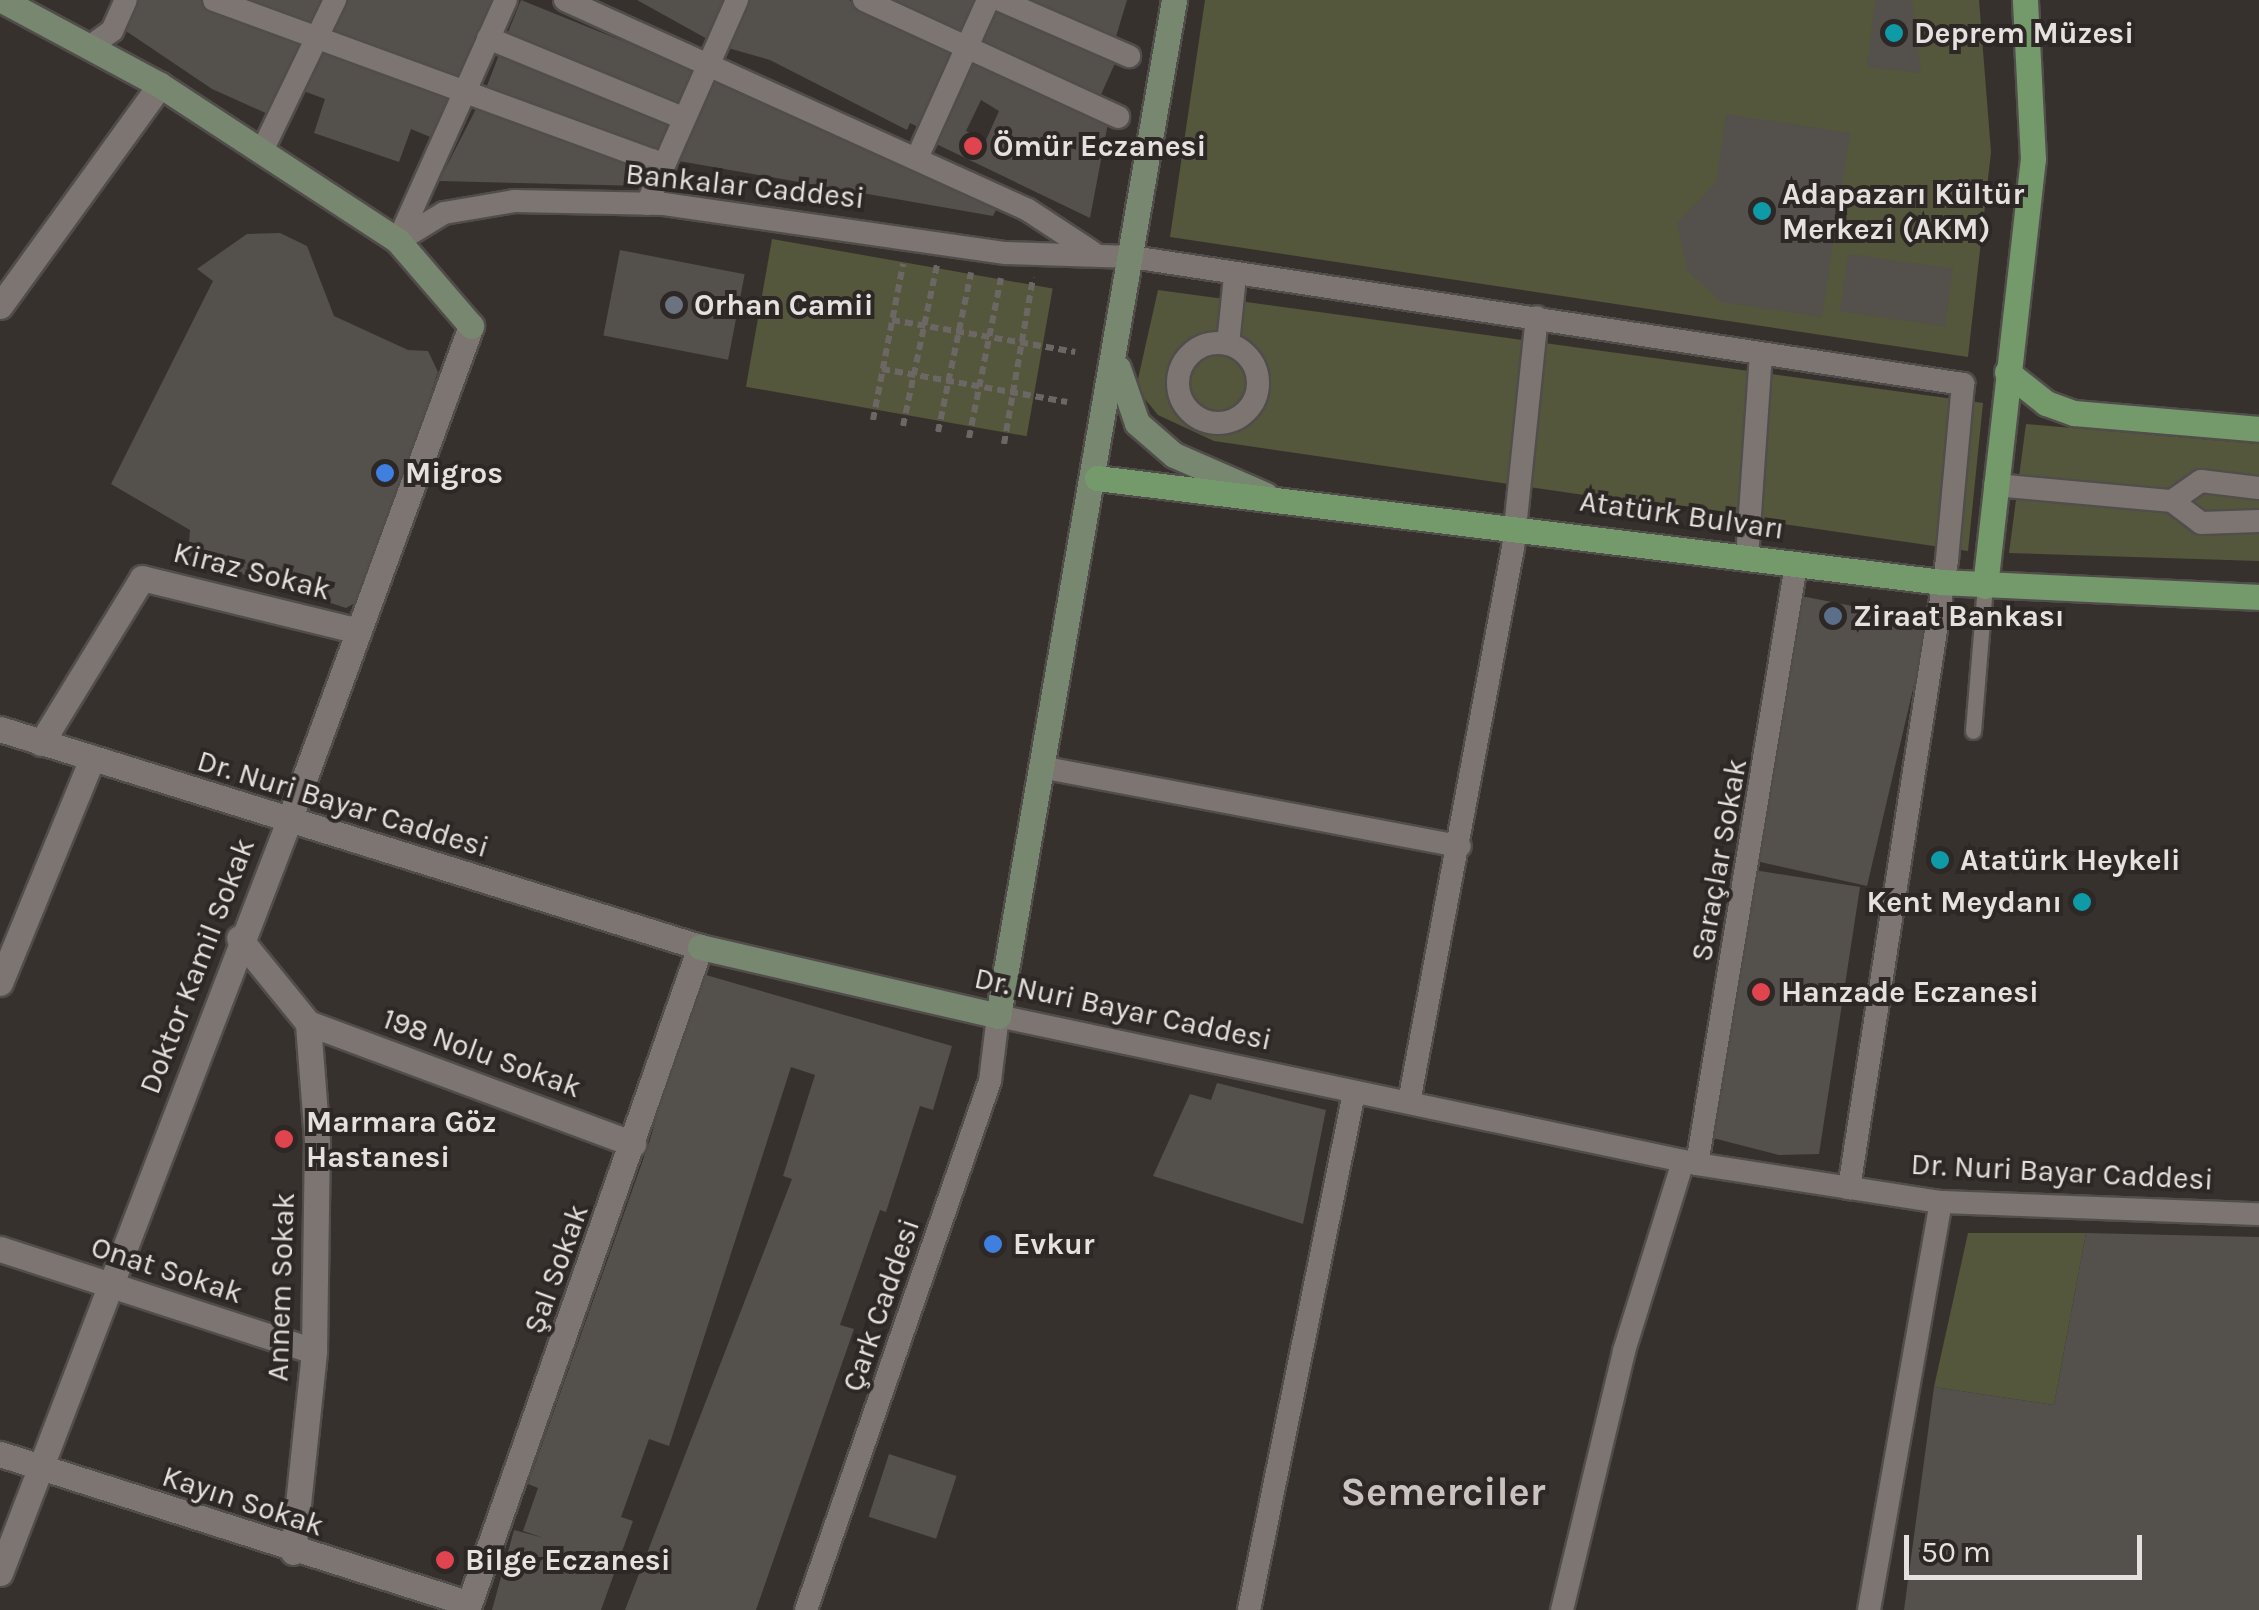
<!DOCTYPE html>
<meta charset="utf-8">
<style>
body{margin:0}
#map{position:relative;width:2259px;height:1610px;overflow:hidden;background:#37312e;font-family:Karla,sans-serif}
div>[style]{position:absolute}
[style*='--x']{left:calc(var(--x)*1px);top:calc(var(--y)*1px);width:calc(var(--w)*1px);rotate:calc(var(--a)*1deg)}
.green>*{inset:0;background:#54573b;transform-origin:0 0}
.building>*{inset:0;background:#54504b;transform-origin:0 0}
.path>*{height:6px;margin-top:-3px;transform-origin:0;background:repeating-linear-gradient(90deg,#6c6764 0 8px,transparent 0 13px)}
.roads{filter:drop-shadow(2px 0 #514d4b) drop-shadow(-2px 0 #514d4b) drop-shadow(0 2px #514d4b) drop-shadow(0 -2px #514d4b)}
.service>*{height:15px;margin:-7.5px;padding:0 7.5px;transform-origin:7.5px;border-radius:7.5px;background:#7c7572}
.pedestrian>*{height:22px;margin:-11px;padding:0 11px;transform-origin:11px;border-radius:11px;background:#7c7572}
.pedestrian>.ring{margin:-11px;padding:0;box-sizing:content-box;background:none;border:22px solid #7c7572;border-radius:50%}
.minor>*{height:25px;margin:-12.5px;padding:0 12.5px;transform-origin:12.5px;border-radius:12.5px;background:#7c7572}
.tertiary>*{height:25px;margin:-12.5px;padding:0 12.5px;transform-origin:12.5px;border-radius:12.5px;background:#7c7572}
.secondary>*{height:25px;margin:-12.5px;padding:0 12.5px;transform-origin:12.5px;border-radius:12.5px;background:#78876f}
.primary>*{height:25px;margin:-12.5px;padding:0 12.5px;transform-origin:12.5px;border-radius:12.5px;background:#749a6b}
.dots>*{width:28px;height:28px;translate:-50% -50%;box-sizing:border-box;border:5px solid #2d2725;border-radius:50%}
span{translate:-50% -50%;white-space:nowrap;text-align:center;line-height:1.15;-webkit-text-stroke:8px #2d2725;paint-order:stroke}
.poi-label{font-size:30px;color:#e4e1df;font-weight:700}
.left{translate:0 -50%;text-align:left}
.right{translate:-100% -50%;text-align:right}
.street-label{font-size:30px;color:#e4e1df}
.district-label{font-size:40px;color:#cac2be;font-weight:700}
.scale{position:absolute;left:1904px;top:1535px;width:238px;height:45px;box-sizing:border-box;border:5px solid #e4e1df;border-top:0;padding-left:12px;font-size:30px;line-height:35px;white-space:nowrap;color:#e4e1df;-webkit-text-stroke:8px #2d2725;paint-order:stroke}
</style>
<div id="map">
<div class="green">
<i style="clip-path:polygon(1205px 0,1979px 0,1991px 152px,1968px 357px,1170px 237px)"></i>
<i style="left:772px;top:239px;width:285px;height:150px;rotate:10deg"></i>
<i style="clip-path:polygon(1158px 290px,1983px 403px,1968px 551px,1214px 441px,1158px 415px,1136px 388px)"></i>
<i style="clip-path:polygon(2026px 424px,2259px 444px,2259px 561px,2009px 553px)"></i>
<i style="clip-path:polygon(1968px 1233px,2086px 1233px,2054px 1405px,1934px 1387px)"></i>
</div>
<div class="building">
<i style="clip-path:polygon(136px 0,200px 0,304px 45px,270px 115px,212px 89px,123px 29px)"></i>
<i style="clip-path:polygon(251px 0,329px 0,316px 27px)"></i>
<i style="clip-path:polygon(345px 0,496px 0,457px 84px,329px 32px)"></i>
<i style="left:521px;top:0;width:187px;height:40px;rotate:22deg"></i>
<i style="clip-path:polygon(637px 0,729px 0,709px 40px)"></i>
<i style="clip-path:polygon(750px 0,849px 0,959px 52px,922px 129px,910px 123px,907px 130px,770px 60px,728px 48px)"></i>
<i style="clip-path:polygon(884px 0,983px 0,965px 40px)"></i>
<i style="clip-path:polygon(1023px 0,1127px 0,1115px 40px)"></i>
<i style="clip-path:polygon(1875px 0,1912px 0,1921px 73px,1867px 67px)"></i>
<i style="left:993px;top:3px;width:136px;height:43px;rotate:24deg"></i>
<i style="clip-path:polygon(320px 44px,453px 94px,435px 139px,411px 129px,399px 162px,314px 133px,325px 99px,301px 90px)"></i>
<i style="left:500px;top:52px;width:182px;height:37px;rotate:21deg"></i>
<i style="clip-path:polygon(evenodd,969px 59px,1108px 123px,1090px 218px,930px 141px,969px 59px,981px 100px,999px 111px,986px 140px,966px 131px,981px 100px)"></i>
<i style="clip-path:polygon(715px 79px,999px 204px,993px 216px,679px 161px)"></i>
<i style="clip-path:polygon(479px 103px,651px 165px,644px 186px,439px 181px)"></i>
<i style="clip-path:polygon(1726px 114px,1850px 133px,1822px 317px,1721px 302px,1687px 270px,1677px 223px,1716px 183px)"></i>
<i style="clip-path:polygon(280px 233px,307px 246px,334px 316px,408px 350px,428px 351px,438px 372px,362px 599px,346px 608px,188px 556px,190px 530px,111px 484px,213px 281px,197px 269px,247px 234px)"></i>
<i style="left:620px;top:250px;width:127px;height:87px;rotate:11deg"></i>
<i style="left:1848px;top:254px;width:106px;height:58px;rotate:8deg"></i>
<i style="clip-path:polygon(1796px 595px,1929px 621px,1867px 886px,1756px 861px)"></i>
<i style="clip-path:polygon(1754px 870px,1860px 887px,1819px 1154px,1779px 1155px,1709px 1137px)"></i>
<i style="clip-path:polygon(699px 973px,952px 1046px,933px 1110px,920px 1106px,886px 1212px,880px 1210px,840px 1325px,854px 1329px,756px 1610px,625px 1610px,792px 1179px,783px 1176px,815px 1075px,791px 1067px,669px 1446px,649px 1439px,621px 1517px,633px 1521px,601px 1610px,492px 1610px,514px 1530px,544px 1538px,523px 1531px,538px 1488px,528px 1484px,649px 1143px)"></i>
<i style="clip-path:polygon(1217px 1083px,1326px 1110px,1303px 1224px,1153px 1176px,1190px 1094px,1211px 1100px)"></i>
<i style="clip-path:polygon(2086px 1233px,2259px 1237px,2259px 1610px,1904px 1610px,1934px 1387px,2054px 1405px)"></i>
<i style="left:889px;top:1454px;width:71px;height:66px;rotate:18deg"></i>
</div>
<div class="path">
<i style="--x:892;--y:320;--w:186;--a:9.9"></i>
<i style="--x:882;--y:369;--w:188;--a:10.1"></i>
<i style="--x:873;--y:420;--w:159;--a:-79.1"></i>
<i style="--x:903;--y:426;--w:165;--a:-78.1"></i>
<i style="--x:938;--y:432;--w:163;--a:-78.3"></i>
<i style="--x:969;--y:438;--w:163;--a:-78.7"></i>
<i style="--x:1004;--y:444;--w:169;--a:-80.1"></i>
</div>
<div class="roads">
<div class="service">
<i style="--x:1973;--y:731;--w:145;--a:-85.3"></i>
</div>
<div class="pedestrian">
<i style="--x:214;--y:0;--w:466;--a:20.1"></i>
<i style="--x:652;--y:160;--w:12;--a:59"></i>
<i style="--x:565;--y:0;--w:508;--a:24.4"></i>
<i style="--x:1028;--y:210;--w:77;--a:33.3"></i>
<i style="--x:864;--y:0;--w:280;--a:24.7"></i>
<i style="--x:1000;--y:0;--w:141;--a:23.5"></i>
<i style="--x:488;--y:38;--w:209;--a:22.3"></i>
<i style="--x:91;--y:46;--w:26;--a:-36"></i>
<i style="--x:112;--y:31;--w:34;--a:-66"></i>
<i style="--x:262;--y:151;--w:168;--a:-64.2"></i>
<i style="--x:917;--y:158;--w:173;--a:-65.8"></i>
<i style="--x:647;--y:204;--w:223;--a:-66.2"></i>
<i style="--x:398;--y:241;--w:54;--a:-31.3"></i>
<i style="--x:444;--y:213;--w:71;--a:-9.7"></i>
<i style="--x:514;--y:201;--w:150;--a:1.1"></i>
<i style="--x:664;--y:204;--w:345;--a:8.2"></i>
<i style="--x:1006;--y:253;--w:126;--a:1.8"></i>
<i style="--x:1132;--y:257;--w:841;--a:8.69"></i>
<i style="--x:1963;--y:384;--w:177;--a:95.2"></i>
<i style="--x:1947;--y:560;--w:636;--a:98.87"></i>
<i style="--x:398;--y:241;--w:264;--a:-65.9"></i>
<i class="ring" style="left:1178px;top:343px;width:58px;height:58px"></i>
<i style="--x:1228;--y:344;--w:68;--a:-84.1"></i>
<i style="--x:1995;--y:485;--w:178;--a:5.2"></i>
<i style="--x:2172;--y:501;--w:36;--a:37"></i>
<i style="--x:2201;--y:523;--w:58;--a:-2"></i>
<i style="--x:2172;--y:501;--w:35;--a:-35"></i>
<i style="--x:2201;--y:481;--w:58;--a:6.9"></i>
<i style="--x:1747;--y:558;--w:204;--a:-86.1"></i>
<i style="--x:1046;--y:768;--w:421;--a:10.7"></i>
<i style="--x:1409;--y:1102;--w:564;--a:-79.37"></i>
<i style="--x:1513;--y:548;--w:232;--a:-84.1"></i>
<i style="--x:1697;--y:1164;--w:607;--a:-80.62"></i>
<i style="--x:806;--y:1610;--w:560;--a:-70.82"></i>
<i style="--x:990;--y:1081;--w:65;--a:-83"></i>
<i style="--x:998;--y:1016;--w:714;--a:11.95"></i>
<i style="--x:1697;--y:1164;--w:247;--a:8.9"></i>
<i style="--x:1941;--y:1202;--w:318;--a:2.2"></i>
<i style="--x:1249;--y:1610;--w:528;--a:-78.52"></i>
<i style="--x:1562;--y:1610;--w:266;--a:-76.5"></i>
<i style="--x:1624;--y:1351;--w:199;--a:-72.7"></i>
<i style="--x:1869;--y:1610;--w:414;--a:-80"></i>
</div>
<div class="minor">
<i style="--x:41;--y:743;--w:193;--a:-58.5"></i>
<i style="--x:142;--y:578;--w:223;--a:13.7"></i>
<i style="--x:239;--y:938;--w:109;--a:50.9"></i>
<i style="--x:0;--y:983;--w:242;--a:-67.7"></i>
<i style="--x:308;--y:1023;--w:347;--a:20.4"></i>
<i style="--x:0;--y:1249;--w:330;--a:18"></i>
<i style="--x:0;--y:1454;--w:492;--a:17.7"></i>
<i style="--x:293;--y:1552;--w:202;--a:-84"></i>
<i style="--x:314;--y:1351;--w:210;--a:-89.2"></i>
<i style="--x:317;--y:1141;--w:118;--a:-94.4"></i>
<i style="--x:0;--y:1573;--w:803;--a:-68.99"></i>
<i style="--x:467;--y:1610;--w:703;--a:-70.64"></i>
</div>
<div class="tertiary">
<i style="--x:0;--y:306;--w:273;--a:-54.1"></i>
<i style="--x:0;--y:729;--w:733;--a:17.3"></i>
<i style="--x:288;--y:823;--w:530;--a:-69.79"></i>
</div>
<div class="secondary">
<i style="--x:2;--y:0;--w:179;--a:28.3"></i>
<i style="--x:160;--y:85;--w:285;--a:33.2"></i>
<i style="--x:398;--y:241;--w:112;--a:49.3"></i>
<i style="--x:1118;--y:368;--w:58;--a:70.9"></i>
<i style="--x:1137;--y:423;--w:49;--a:40.9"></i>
<i style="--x:1174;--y:455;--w:100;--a:23.5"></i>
<i style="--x:700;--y:947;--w:306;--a:13"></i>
<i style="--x:998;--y:1016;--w:1031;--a:-80.17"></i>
</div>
<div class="primary">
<i style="--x:2007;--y:372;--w:50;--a:38.5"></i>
<i style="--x:2046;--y:403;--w:30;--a:20"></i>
<i style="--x:2074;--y:413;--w:186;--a:4.9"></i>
<i style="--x:1097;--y:478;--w:851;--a:7.02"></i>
<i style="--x:1942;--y:582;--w:317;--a:2.7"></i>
<i style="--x:1985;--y:586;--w:430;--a:-83.6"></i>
<i style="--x:2033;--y:159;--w:159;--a:-92.9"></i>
</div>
</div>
<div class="dots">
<i style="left:1894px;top:33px;background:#0f9aa8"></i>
<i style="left:973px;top:146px;background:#e0444e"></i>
<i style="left:1762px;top:211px;background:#0f9aa8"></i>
<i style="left:674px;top:305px;background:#6b7280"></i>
<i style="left:385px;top:473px;background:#3f7fe0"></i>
<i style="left:1833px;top:616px;background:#5c6f8a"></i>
<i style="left:1940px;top:860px;background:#0f9aa8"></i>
<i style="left:2082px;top:902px;background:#0f9aa8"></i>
<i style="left:1761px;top:992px;background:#e0444e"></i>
<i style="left:284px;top:1139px;background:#e0444e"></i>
<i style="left:993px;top:1244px;background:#3f7fe0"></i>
<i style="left:445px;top:1560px;background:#e0444e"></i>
</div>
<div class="poi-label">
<span class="left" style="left:1914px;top:33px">Deprem Müzesi</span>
<span class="left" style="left:993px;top:146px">Ömür Eczanesi</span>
<span class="left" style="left:1782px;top:211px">Adapazarı Kültür<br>Merkezi (AKM)</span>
<span class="left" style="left:694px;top:305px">Orhan Camii</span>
<span class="left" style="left:405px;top:473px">Migros</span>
<span class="left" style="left:1853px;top:616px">Ziraat Bankası</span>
<span class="left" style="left:1960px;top:860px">Atatürk Heykeli</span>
<span class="right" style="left:2062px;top:902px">Kent Meydanı</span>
<span class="left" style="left:1781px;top:992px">Hanzade Eczanesi</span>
<span class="left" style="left:306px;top:1139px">Marmara Göz<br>Hastanesi</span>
<span class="left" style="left:1013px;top:1244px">Evkur</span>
<span class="left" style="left:465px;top:1560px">Bilge Eczanesi</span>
</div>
<div class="street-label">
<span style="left:745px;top:186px;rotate:6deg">Bankalar Caddesi</span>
<span style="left:1682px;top:515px;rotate:8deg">Atatürk Bulvarı</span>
<span style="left:252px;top:571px;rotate:14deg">Kiraz Sokak</span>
<span style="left:343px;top:804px;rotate:17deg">Dr. Nuri Bayar Caddesi</span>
<span style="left:1719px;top:860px;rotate:-80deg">Saraçlar Sokak</span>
<span style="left:197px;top:966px;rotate:-69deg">Doktor Kamil Sokak</span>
<span style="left:1123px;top:1009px;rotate:12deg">Dr. Nuri Bayar Caddesi</span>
<span style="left:482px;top:1053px;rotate:20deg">198 Nolu Sokak</span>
<span style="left:2062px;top:1172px;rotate:3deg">Dr. Nuri Bayar Caddesi</span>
<span style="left:556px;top:1269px;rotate:-70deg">Şal Sokak</span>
<span style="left:167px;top:1270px;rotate:18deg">Onat Sokak</span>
<span style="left:281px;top:1287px;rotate:-88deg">Annem Sokak</span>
<span style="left:881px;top:1305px;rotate:-71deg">Çark Caddesi</span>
<span style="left:243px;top:1501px;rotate:18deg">Kayın Sokak</span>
</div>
<div class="district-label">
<span style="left:1443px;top:1492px">Semerciler</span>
</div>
<div class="scale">50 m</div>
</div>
